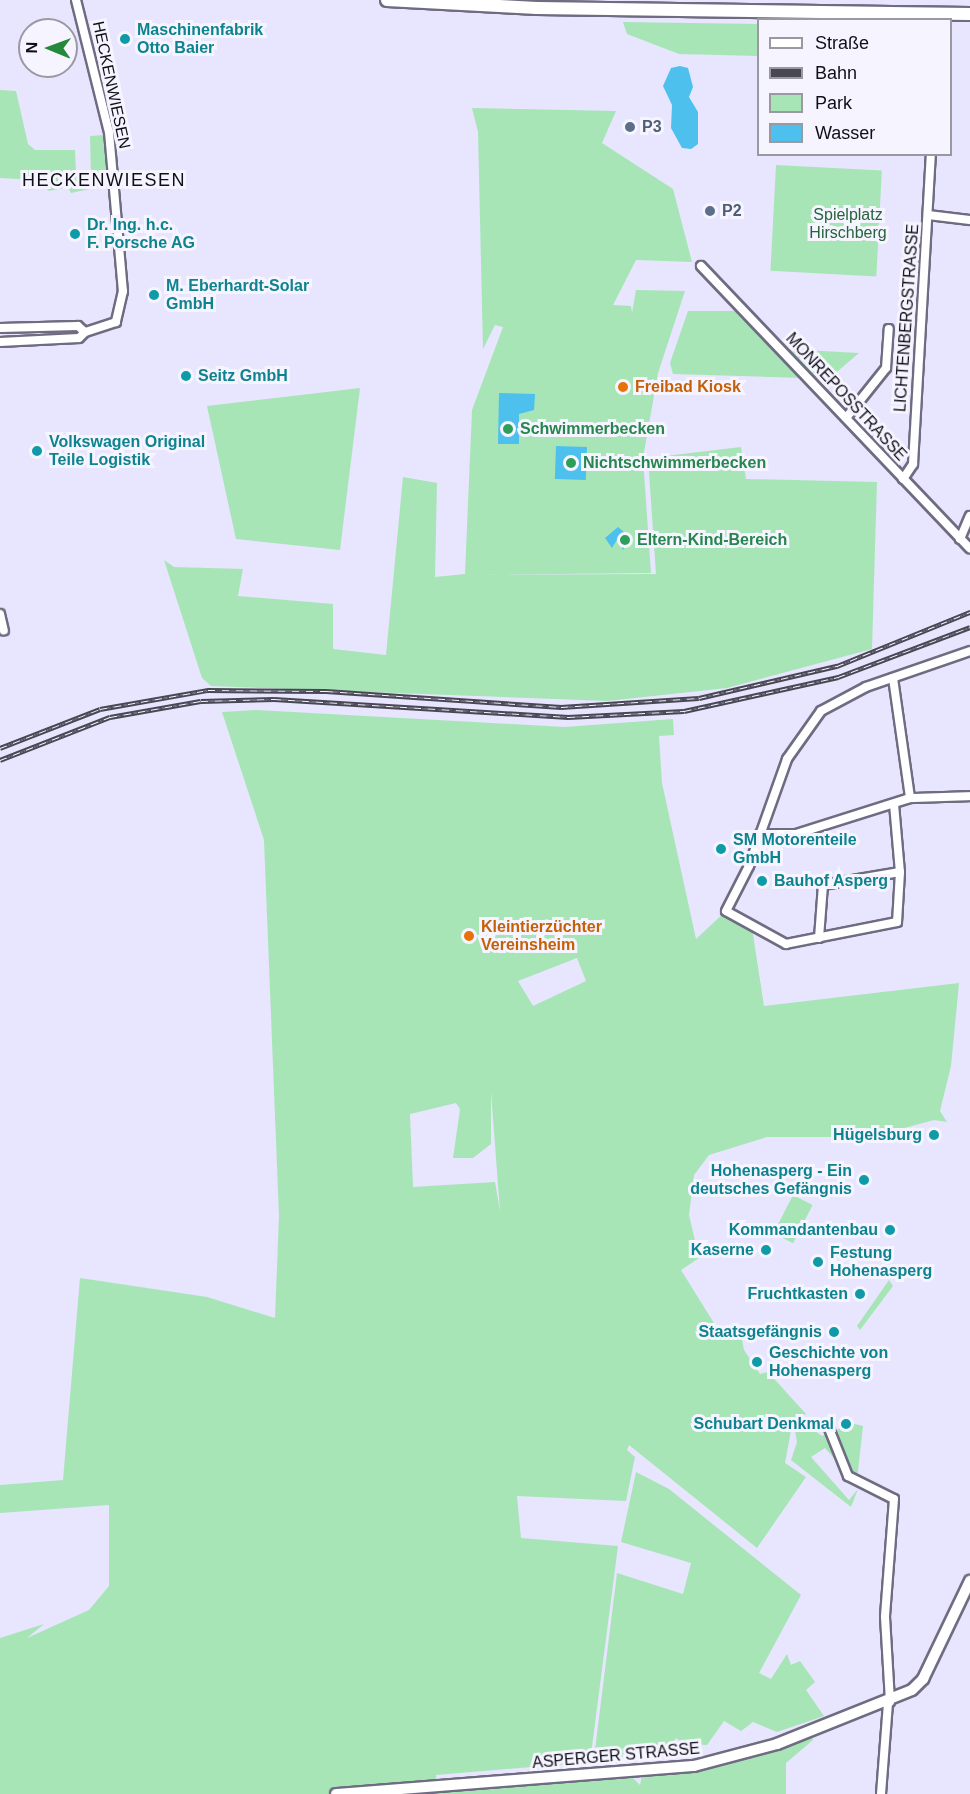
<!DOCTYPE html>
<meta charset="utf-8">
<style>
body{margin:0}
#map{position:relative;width:970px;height:1794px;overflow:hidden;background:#e8e5fe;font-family:Arial,sans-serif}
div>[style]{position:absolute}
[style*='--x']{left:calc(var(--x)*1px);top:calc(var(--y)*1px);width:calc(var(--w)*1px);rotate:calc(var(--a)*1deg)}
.green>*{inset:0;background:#a7e5b7;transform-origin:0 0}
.water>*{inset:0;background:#4ec0ee;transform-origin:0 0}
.roads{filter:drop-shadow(2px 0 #6f6c82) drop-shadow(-2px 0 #6f6c82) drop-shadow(0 2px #6f6c82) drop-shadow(0 -2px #6f6c82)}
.minor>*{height:8px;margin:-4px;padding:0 4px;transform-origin:4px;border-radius:4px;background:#fff}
.major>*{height:10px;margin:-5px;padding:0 5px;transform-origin:5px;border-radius:5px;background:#fff}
.highway>*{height:12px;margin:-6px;padding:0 6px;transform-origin:6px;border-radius:6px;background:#fff}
.rail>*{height:4.5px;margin-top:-2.25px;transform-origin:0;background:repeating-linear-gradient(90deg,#f6f5ff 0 7px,#484753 0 14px);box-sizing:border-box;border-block:2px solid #484753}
.dots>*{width:16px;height:16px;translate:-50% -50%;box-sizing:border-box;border:3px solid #f6f5ff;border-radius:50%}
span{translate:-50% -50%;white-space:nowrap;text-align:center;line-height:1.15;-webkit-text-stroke:6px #f6f5ff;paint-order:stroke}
.culture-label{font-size:16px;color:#0d838f;font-weight:700}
.left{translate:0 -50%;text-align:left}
.right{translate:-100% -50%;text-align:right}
.street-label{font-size:16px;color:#100f17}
.service-label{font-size:16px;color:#4e5e75;font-weight:700}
.park-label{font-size:16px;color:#27633c}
.food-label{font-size:16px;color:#c56008;font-weight:700}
.leisure-label{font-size:16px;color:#27864d;font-weight:700}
.neighbourhood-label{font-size:18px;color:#100f17;letter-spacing:1.5px}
.legend{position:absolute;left:757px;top:18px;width:195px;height:138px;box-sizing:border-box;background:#f6f5ff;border:2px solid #9a99a2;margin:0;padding:8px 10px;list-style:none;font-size:18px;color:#100f17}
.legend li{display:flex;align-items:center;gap:12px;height:30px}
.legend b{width:30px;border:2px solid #9a99a2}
.north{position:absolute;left:18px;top:18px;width:60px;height:60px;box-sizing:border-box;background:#f6f5ff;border:2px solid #9a99a2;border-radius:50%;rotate:271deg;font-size:16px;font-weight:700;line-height:24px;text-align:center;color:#100f17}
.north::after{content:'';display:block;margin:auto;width:21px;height:27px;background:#25883c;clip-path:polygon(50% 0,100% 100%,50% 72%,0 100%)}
</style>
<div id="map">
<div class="green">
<i style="clip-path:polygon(623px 22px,758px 24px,758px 56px,679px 54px,627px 34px)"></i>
<i style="clip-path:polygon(0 90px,16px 91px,28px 144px,35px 150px,75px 150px,76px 175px,91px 175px,90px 136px,104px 135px,108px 185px,71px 193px,68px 187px,49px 191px,38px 180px,0 178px)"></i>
<i style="clip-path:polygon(472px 108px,616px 111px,602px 143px,673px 189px,692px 262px,636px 260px,613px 305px,631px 306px,632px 313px,636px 290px,685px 291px,658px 373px,643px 458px,651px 573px,474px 575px,656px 574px,648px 458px,741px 447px,746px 479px,877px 482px,872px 649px,727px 688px,607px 701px,211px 686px,202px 678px,164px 560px,174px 567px,243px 569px,238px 596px,333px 604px,333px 649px,386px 655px,403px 477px,437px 483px,435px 577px,465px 574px,472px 410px,503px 327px,495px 325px,483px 349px,478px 132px)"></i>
<i style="left:776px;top:165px;width:106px;height:106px;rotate:3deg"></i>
<i style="clip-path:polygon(688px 311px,738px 311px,801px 378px,673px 374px,670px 363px)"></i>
<i style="clip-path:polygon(784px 349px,859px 353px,838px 371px,809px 379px)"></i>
<i style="clip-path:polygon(360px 388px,340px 550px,236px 539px,207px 406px)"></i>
<i style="clip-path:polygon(evenodd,257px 710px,565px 727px,673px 719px,674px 735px,659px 736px,662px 783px,696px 939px,726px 911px,752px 928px,764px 1006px,959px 983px,951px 1066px,940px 1111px,947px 1122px,934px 1120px,871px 1137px,767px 1137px,709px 1155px,694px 1175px,689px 1215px,699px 1258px,681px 1270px,722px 1336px,735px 1330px,741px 1334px,744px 1350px,760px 1374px,768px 1372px,806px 1414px,792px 1425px,785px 1463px,806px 1477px,757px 1548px,629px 1445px,627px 1450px,635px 1457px,626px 1501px,517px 1496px,521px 1538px,618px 1546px,590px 1762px,436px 1775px,437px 1784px,632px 1777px,640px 1785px,643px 1771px,694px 1766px,811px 1732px,813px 1740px,786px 1763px,786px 1794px,0 1794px,0 1638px,44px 1624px,27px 1638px,89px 1610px,109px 1586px,109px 1505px,0 1513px,0 1485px,63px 1480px,80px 1278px,207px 1297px,275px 1318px,279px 1216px,264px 840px,222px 712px,257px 710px,577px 958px,586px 981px,533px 1006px,518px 981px,577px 958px,257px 710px,491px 1092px,500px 1211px,495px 1182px,413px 1187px,410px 1114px,456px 1103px,460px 1109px,453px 1158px,473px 1158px,491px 1144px,491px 1092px)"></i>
<i style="left:793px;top:1195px;width:22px;height:43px;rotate:27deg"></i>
<i style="clip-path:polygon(889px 1280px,893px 1286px,860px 1330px,857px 1326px)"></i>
<i style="clip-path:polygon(846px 1422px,863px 1426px,857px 1480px,834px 1433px)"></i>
<i style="clip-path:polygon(804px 1423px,822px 1436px,827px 1433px,839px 1464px,825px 1448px,811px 1457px,849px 1500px,858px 1489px,851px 1507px,791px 1460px,797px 1442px,794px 1426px)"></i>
<i style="clip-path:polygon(636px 1472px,669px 1489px,801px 1595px,759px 1673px,771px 1679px,787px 1654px,791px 1665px,800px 1661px,815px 1682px,806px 1690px,824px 1716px,777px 1732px,753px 1722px,741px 1731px,724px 1721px,707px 1745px,684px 1744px,676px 1738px,666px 1755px,643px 1758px,633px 1747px,626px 1757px,594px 1758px,617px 1573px,683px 1594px,691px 1563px,621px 1542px)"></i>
</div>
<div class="water">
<i style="clip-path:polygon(680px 66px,688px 68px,693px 87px,689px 97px,698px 112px,698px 144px,691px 149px,682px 148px,671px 128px,672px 105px,663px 86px,671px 68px)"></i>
<i style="clip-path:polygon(499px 393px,535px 394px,534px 410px,519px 414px,519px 444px,498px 444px)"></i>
<i style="left:556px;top:446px;width:31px;height:33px;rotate:2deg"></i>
<i style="clip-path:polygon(618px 527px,631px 538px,623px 550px,618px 538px,612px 548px,605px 538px)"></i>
</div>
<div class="roads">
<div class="minor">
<i style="--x:76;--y:0;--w:136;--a:76"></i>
<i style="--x:109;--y:132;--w:160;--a:85"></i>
<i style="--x:123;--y:291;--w:32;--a:103"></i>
<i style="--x:116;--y:322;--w:33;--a:162"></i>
<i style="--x:928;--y:215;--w:42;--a:6.8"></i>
<i style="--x:701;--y:266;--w:390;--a:46.4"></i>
<i style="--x:0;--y:328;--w:78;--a:-1.5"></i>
<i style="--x:78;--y:326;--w:9;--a:41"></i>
<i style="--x:0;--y:342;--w:79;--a:-2.9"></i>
<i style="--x:79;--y:338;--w:8;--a:-45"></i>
<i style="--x:846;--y:418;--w:64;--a:-51.3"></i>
<i style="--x:886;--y:368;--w:39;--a:-86"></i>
<i style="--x:903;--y:479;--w:18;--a:-56"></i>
<i style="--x:913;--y:464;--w:311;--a:-86.7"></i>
<i style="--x:960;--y:539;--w:25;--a:-67"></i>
<i style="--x:0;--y:614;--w:17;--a:77"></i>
<i style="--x:893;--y:678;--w:121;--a:81.9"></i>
<i style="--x:894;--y:804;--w:68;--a:85"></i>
<i style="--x:900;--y:872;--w:50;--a:93.4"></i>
<i style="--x:897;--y:922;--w:113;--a:168.8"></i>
<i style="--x:786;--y:944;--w:68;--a:-151.2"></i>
<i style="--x:726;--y:911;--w:51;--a:-62.9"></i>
<i style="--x:749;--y:866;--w:114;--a:-70.4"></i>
<i style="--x:787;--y:759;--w:59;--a:-54.7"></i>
<i style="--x:821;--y:711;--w:51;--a:-28.1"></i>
<i style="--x:866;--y:687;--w:110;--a:-19.1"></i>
<i style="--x:760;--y:834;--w:36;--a:0"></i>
<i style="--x:796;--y:834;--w:120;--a:-17.5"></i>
<i style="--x:910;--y:798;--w:60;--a:-1.9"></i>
<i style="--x:819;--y:938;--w:53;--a:-85.7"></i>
<i style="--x:823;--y:885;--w:78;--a:-9.6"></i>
<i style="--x:828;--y:1426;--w:54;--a:68.2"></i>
<i style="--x:848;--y:1476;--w:51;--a:26.6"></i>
<i style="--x:894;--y:1499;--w:118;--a:94.4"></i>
<i style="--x:885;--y:1617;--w:85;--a:86.6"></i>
<i style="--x:881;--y:1794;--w:92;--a:-85.6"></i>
</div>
<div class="major">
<i style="--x:336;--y:1794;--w:359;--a:-4.5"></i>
<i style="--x:694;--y:1766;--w:86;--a:-14.8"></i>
<i style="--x:777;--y:1744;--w:145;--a:-21.8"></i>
<i style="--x:912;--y:1690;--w:16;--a:-45"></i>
<i style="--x:923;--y:1679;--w:109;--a:-64.4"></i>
</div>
<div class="highway">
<i style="--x:387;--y:0;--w:150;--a:3.1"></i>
<i style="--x:537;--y:8;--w:433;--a:0.8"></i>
</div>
</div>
<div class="rail">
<i style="--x:0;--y:748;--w:107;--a:-21.3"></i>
<i style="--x:100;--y:709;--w:110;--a:-10"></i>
<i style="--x:208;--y:690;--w:118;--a:0.5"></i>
<i style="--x:326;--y:691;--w:236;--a:3.9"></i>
<i style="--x:561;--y:707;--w:138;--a:-3.7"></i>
<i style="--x:699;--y:698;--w:142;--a:-13.1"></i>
<i style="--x:837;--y:666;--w:144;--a:-22.1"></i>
<i style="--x:0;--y:760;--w:118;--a:-21.4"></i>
<i style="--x:110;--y:717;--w:92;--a:-10"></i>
<i style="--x:201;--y:701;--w:73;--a:-1.6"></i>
<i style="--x:274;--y:699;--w:295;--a:3.5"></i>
<i style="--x:568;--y:717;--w:116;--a:-3"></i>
<i style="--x:684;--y:711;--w:158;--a:-12.4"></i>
<i style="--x:838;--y:677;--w:141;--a:-20.7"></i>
</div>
<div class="dots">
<i style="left:125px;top:39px;background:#0f9aa8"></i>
<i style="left:630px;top:127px;background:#5c6f8a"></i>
<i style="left:710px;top:211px;background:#5c6f8a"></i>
<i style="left:75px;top:234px;background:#0f9aa8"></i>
<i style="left:154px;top:295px;background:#0f9aa8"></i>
<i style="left:186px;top:376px;background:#0f9aa8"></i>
<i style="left:623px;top:387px;background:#e8710a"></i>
<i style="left:508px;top:429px;background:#2e9e5b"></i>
<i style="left:37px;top:451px;background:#0f9aa8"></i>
<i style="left:571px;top:463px;background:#2e9e5b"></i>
<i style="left:625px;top:540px;background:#2e9e5b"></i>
<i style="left:721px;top:849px;background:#0f9aa8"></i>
<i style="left:762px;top:881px;background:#0f9aa8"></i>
<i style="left:469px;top:936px;background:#e8710a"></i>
<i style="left:934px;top:1135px;background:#0f9aa8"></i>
<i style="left:864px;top:1180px;background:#0f9aa8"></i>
<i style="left:890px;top:1230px;background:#0f9aa8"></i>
<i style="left:766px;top:1250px;background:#0f9aa8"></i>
<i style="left:818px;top:1262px;background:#0f9aa8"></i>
<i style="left:860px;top:1294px;background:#0f9aa8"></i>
<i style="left:834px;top:1332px;background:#0f9aa8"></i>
<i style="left:757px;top:1362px;background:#0f9aa8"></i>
<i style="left:846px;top:1424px;background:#0f9aa8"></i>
</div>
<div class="culture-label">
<span class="left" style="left:137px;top:39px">Maschinenfabrik<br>Otto Baier</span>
<span class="left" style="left:87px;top:234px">Dr. Ing. h.c.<br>F. Porsche AG</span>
<span class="left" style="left:166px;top:295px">M. Eberhardt-Solar<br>GmbH</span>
<span class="left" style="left:198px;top:376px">Seitz GmbH</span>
<span class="left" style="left:49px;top:451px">Volkswagen Original<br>Teile Logistik</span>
<span class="left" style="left:733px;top:849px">SM Motorenteile<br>GmbH</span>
<span class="left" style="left:774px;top:881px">Bauhof Asperg</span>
<span class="right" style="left:922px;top:1135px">Hügelsburg</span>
<span class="right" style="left:852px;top:1180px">Hohenasperg - Ein<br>deutsches Gefängnis</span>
<span class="right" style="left:878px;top:1230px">Kommandantenbau</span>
<span class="right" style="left:754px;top:1250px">Kaserne</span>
<span class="left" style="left:830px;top:1262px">Festung<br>Hohenasperg</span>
<span class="right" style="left:848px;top:1294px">Fruchtkasten</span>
<span class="right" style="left:822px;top:1332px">Staatsgefängnis</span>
<span class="left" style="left:769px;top:1362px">Geschichte von<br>Hohenasperg</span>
<span class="right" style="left:834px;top:1424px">Schubart Denkmal</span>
</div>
<div class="street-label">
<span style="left:111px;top:85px;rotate:78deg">HECKENWIESEN</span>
<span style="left:907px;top:318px;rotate:-86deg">LICHTENBERGSTRASSE</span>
<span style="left:846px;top:397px;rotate:47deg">MONREPOSSTRASSE</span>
<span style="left:616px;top:1756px;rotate:-5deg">ASPERGER STRASSE</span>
</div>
<div class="service-label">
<span class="left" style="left:642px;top:127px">P3</span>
<span class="left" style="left:722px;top:211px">P2</span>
</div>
<div class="park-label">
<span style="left:848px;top:224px">Spielplatz<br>Hirschberg</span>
</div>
<div class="food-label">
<span class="left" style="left:635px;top:387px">Freibad Kiosk</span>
<span class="left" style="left:481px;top:936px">Kleintierzüchter<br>Vereinsheim</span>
</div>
<div class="leisure-label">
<span class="left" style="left:520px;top:429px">Schwimmerbecken</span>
<span class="left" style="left:583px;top:463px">Nichtschwimmerbecken</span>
<span class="left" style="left:637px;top:540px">Eltern-Kind-Bereich</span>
</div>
<div class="neighbourhood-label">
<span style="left:104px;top:180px">HECKENWIESEN</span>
</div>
<ul class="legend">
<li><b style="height:8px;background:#fff"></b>Straße</li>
<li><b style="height:8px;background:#484753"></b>Bahn</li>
<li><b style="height:16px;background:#a7e5b7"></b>Park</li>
<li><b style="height:16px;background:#4ec0ee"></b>Wasser</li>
</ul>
<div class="north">N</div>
</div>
